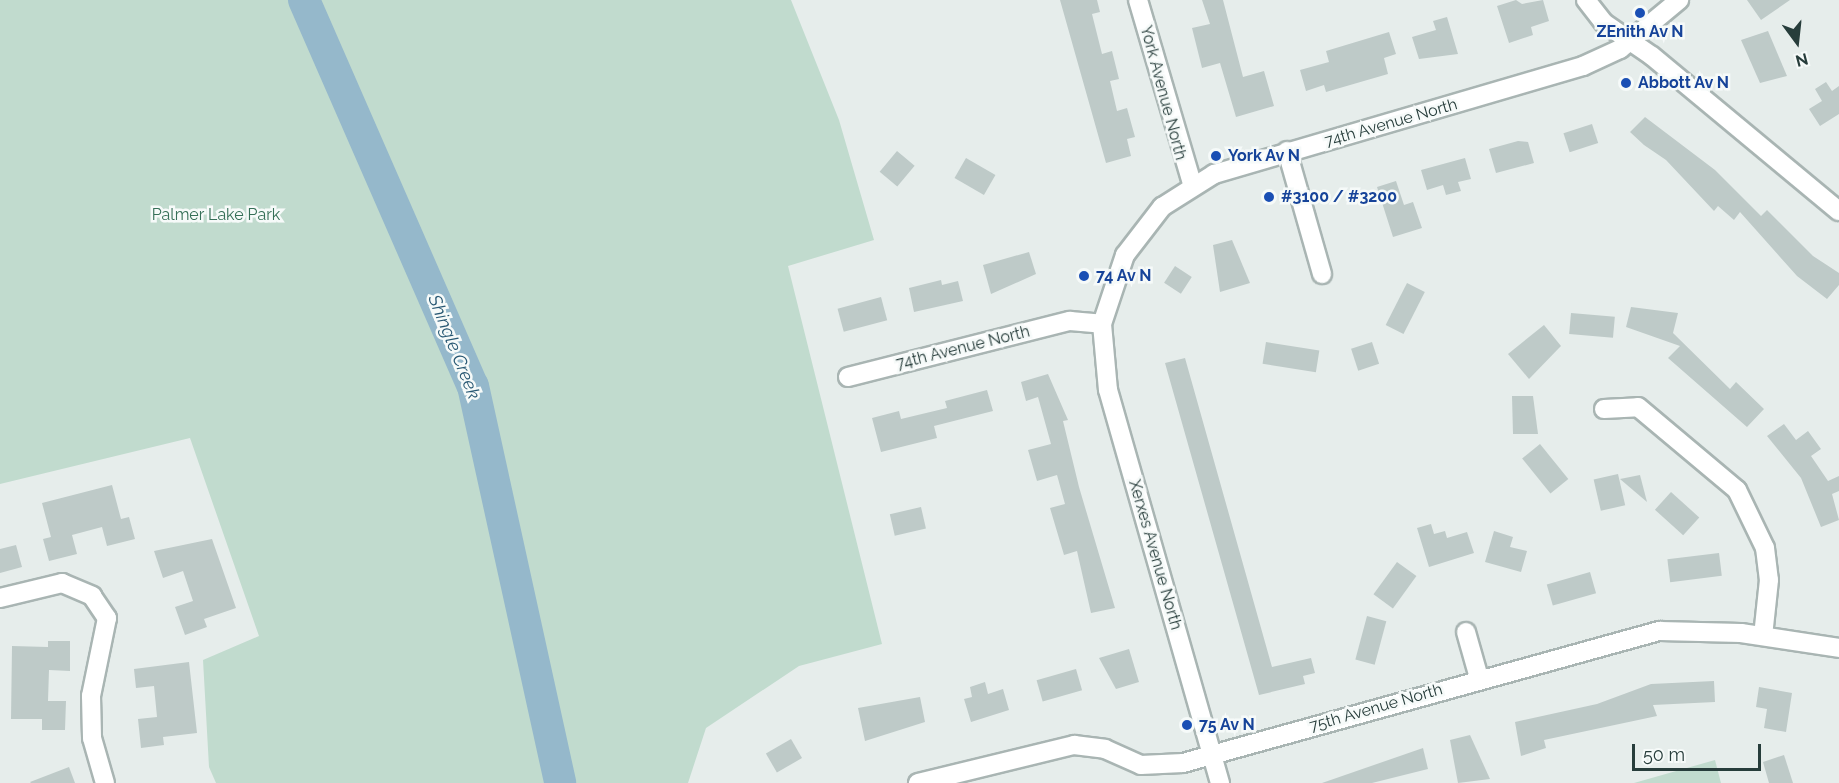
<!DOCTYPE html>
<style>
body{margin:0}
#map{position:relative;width:1839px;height:783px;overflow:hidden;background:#e6edeb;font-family:Raleway,sans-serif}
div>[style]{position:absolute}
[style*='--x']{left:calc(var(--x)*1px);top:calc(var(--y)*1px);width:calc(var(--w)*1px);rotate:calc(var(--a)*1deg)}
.green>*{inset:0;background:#c1dbce}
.river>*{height:32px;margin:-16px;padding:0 16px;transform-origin:16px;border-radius:16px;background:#95b8cb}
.building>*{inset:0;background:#becac8;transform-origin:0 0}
.roads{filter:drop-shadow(2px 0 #a9b5b3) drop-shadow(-2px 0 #a9b5b3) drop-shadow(0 2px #a9b5b3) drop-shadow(0 -2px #a9b5b3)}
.minor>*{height:18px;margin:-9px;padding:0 9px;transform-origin:9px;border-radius:9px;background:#fff}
.tertiary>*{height:18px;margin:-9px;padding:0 9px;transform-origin:9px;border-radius:9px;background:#fff}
.dots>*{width:16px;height:16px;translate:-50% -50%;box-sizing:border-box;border:3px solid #f6faf9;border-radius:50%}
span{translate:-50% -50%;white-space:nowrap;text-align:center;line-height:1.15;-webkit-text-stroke:5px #f6faf9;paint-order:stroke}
.transit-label{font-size:16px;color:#164399;font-weight:700}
.left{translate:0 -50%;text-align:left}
.street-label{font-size:16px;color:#273d3b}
.park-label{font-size:16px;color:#356f57}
.water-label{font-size:18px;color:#275772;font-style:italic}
.north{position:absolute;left:1767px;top:12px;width:60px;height:60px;-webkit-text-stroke:4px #f6faf9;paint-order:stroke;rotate:165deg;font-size:16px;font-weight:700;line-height:24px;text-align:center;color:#273d3b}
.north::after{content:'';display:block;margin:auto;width:21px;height:27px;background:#273d3b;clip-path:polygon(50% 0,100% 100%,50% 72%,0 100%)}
.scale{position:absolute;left:1632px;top:744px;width:129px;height:27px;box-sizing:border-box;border:3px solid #273d3b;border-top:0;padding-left:8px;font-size:18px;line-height:21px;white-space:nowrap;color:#273d3b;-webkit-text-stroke:4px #f6faf9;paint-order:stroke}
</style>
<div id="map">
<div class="green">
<i style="clip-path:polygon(0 0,791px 0,839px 120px,874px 240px,788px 266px,882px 644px,799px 666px,706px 728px,688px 783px,216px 783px,209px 767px,203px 660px,259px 636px,190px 438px,0 484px)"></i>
<i style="clip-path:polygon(1715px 760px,1721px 783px,1634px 783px)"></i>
</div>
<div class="river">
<i style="--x:304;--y:0;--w:421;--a:66.4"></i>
<i style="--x:473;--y:386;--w:406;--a:77.6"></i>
</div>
<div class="building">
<i style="clip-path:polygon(1060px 0,1097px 0,1100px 12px,1092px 14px,1102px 54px,1112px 51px,1119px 79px,1110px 81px,1117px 111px,1127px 108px,1135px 137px,1127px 139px,1131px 156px,1106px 163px)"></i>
<i style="clip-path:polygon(1202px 0,1223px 0,1243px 77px,1264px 71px,1274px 106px,1236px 117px,1220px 63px,1202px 68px,1192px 28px,1210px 24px)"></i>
<i style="clip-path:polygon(1516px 0,1522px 4px,1543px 0,1549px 21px,1531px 27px,1533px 35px,1509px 43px,1497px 6px)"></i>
<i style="clip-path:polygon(1747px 0,1790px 0,1761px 20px)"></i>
<i style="clip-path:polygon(1447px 17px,1458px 54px,1419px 59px,1412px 37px,1436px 30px,1433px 21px)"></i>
<i style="clip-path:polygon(1768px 31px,1787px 76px,1760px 83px,1741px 40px)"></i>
<i style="clip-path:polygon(1389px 32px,1396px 54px,1384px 58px,1388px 74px,1326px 92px,1324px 85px,1306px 91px,1300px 70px,1329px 62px,1326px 51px)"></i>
<i style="clip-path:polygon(1826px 82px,1832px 91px,1839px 86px,1839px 114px,1820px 126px,1809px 109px,1822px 101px,1815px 89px)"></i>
<i style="clip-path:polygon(1645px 117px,1715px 170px,1761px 216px,1767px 210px,1813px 256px,1839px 273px,1839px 285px,1827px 299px,1797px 276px,1740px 212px,1734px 220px,1718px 206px,1714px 211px,1666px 160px,1644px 145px,1630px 132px)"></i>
<i style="left:1592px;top:124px;width:20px;height:30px;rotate:72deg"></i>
<i style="clip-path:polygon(1518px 141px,1528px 142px,1534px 163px,1496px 173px,1489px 149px)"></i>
<i style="left:897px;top:151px;width:23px;height:27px;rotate:40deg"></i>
<i style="left:966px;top:158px;width:34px;height:23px;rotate:30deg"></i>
<i style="clip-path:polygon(1465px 158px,1471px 179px,1458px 182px,1461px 191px,1446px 195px,1443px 185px,1427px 190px,1421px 170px)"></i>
<i style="clip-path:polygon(1396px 181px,1404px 205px,1413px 202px,1422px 228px,1393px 237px,1377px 187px)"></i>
<i style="clip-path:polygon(1232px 240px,1250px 283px,1220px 292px,1213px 245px)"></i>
<i style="clip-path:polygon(1029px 252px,1036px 274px,991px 294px,983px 265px)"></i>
<i style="left:1175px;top:266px;width:20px;height:20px;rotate:33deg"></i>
<i style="clip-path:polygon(941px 280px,942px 285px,958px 281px,963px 301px,914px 312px,909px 288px)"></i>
<i style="left:1407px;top:283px;width:20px;height:47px;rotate:27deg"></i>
<i style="left:881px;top:297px;width:24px;height:45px;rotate:75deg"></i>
<i style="clip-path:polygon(1631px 307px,1678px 313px,1673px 333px,1730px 389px,1736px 382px,1764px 409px,1747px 427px,1668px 358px,1680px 346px,1626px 327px)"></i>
<i style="left:1571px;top:313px;width:44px;height:21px;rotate:5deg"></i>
<i style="clip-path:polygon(1544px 325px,1561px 346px,1529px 379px,1508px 354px)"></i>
<i style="left:1266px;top:342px;width:54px;height:22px;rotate:9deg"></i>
<i style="left:1372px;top:342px;width:23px;height:22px;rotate:72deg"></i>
<i style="clip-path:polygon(1185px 358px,1272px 667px,1311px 658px,1315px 673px,1303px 676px,1305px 684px,1259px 695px,1165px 363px)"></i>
<i style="clip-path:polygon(1048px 374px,1068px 420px,1063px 421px,1079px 487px,1115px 608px,1091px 613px,1077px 551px,1064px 555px,1050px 508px,1065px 504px,1057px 475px,1037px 481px,1028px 450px,1051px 444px,1038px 397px,1026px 401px,1021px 382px)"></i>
<i style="clip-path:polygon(987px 390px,993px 411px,934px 426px,937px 438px,881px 452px,872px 418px,899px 411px,901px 419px,947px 408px,945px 401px)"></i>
<i style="clip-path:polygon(1512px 396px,1533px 396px,1538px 434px,1513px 434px)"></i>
<i style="clip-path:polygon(1784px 424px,1796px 440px,1808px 431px,1821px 449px,1811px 456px,1828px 481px,1839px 476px,1839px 491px,1832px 494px,1839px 520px,1821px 527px,1801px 478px,1767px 436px)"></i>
<i style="left:1540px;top:444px;width:45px;height:23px;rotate:51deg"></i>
<i style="left:1618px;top:474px;width:32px;height:25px;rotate:77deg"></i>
<i style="clip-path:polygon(1640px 475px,1647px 502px,1620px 479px)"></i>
<i style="clip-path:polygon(112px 485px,121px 519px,129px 517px,135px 539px,107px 546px,102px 527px,72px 535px,77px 554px,49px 561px,43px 539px,51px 537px,42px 503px)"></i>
<i style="left:1671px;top:492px;width:38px;height:24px;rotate:42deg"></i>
<i style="left:921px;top:507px;width:22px;height:32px;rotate:77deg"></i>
<i style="clip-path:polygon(1431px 524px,1434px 534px,1445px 531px,1447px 538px,1467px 532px,1474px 553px,1429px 567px,1417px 528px)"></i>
<i style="clip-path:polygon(1494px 531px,1513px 537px,1510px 547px,1527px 551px,1521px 572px,1485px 562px)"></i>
<i style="clip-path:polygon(212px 539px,236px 608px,204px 619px,207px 627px,185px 635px,175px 607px,193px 601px,183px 571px,163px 578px,154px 551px)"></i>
<i style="clip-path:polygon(16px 545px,22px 567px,0 573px,0 549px)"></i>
<i style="left:1719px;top:553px;width:23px;height:52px;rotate:83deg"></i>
<i style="left:1397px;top:562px;width:24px;height:40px;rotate:36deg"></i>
<i style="left:1590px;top:572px;width:22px;height:45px;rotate:74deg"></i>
<i style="left:1367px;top:616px;width:20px;height:45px;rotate:15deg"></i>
<i style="clip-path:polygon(48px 641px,70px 641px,70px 671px,49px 670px,48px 701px,66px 701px,65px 730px,42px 730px,42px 719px,11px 719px,12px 646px,48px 647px)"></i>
<i style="clip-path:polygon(1129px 649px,1139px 682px,1116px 689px,1099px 658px)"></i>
<i style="clip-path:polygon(189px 662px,197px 733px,163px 737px,164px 745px,141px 748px,138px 719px,157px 717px,154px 686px,136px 688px,134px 669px)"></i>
<i style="left:1076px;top:669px;width:22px;height:41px;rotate:74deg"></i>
<i style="clip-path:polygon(1714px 681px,1715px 702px,1653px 705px,1657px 716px,1544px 740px,1546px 748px,1521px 756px,1515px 722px,1597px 704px,1651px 684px)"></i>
<i style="clip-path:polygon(985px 682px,988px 694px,1003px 689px,1009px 710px,971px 722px,964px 699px,972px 697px,970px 687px)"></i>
<i style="clip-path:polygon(1759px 687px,1792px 693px,1786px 732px,1764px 728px,1767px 709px,1756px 707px)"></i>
<i style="clip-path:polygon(920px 697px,925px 722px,865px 741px,858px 708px)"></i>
<i style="clip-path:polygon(1470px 735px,1490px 779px,1458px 783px,1450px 740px)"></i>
<i style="left:791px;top:739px;width:22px;height:29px;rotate:60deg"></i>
<i style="clip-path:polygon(1423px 748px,1428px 769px,1372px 783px,1322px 783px)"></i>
<i style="clip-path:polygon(1784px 755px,1793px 783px,1769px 783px,1763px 762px)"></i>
<i style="clip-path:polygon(69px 767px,75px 783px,31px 783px,30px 782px)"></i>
</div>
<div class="roads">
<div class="minor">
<i style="--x:1138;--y:0;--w:192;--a:73.6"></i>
<i style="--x:1586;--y:0;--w:29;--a:52"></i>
<i style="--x:1604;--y:23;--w:58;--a:34.5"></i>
<i style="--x:1652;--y:56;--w:243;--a:39.7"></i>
<i style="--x:1287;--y:151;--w:128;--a:74.1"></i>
<i style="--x:848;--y:377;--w:229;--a:-14.2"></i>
<i style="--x:1070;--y:321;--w:32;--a:5"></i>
<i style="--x:1604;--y:409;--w:34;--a:-3"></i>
<i style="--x:1638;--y:407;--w:129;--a:40"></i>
<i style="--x:1737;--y:490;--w:64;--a:64.2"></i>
<i style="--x:1765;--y:548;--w:32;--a:83"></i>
<i style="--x:1769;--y:580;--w:56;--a:96.1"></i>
<i style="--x:0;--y:598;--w:64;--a:-13.6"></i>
<i style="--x:62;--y:583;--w:33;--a:23"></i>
<i style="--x:92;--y:596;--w:27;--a:56"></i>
<i style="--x:107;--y:618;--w:80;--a:101.6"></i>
<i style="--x:91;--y:696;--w:42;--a:88.6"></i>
<i style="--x:92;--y:738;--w:47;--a:73.9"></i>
<i style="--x:1466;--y:632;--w:48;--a:74.2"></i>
<i style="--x:918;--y:783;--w:161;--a:-13.7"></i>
<i style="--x:1074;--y:745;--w:31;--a:7"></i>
<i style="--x:1105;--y:749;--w:39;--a:24"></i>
<i style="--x:1141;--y:765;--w:42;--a:-2.7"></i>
<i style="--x:1183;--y:763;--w:495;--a:-15.5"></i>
<i style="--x:1660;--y:631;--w:81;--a:1.4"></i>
<i style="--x:1741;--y:633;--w:99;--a:8.7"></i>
</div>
<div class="tertiary">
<i style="--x:1220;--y:783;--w:409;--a:-105.9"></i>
<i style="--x:1108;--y:390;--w:66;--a:-95.2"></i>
<i style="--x:1102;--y:324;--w:73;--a:-71.6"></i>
<i style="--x:1125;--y:255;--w:61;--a:-52.4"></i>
<i style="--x:1162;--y:207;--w:62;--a:-32.4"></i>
<i style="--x:1214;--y:174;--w:384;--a:-16.3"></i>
<i style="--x:1583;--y:66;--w:41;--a:-24.7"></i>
<i style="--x:1620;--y:49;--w:77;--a:-39.7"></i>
</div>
</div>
<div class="dots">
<i style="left:1640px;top:13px;background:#1a4fb4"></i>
<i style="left:1626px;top:83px;background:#1a4fb4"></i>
<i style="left:1216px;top:156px;background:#1a4fb4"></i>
<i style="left:1269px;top:197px;background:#1a4fb4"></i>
<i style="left:1084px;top:276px;background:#1a4fb4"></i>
<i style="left:1187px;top:725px;background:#1a4fb4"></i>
</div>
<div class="transit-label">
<span style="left:1640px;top:32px">ZEnith Av N</span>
<span class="left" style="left:1638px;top:83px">Abbott Av N</span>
<span class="left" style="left:1228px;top:156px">York Av N</span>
<span class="left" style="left:1281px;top:197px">#3100 / #3200</span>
<span class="left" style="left:1096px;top:276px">74 Av N</span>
<span class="left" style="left:1199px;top:725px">75 Av N</span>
</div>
<div class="street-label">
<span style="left:1163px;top:93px;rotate:75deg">York Avenue North</span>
<span style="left:1391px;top:123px;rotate:-16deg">74th Avenue North</span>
<span style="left:963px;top:348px;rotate:-14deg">74th Avenue North</span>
<span style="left:1155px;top:555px;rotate:74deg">Xerxes Avenue North</span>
<span style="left:1376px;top:708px;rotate:-16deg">75th Avenue North</span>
</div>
<div class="park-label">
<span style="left:216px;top:215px">Palmer Lake Park</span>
</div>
<div class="water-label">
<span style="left:454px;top:347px;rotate:68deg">Shingle Creek</span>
</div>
<div class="north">N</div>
<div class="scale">50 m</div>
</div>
